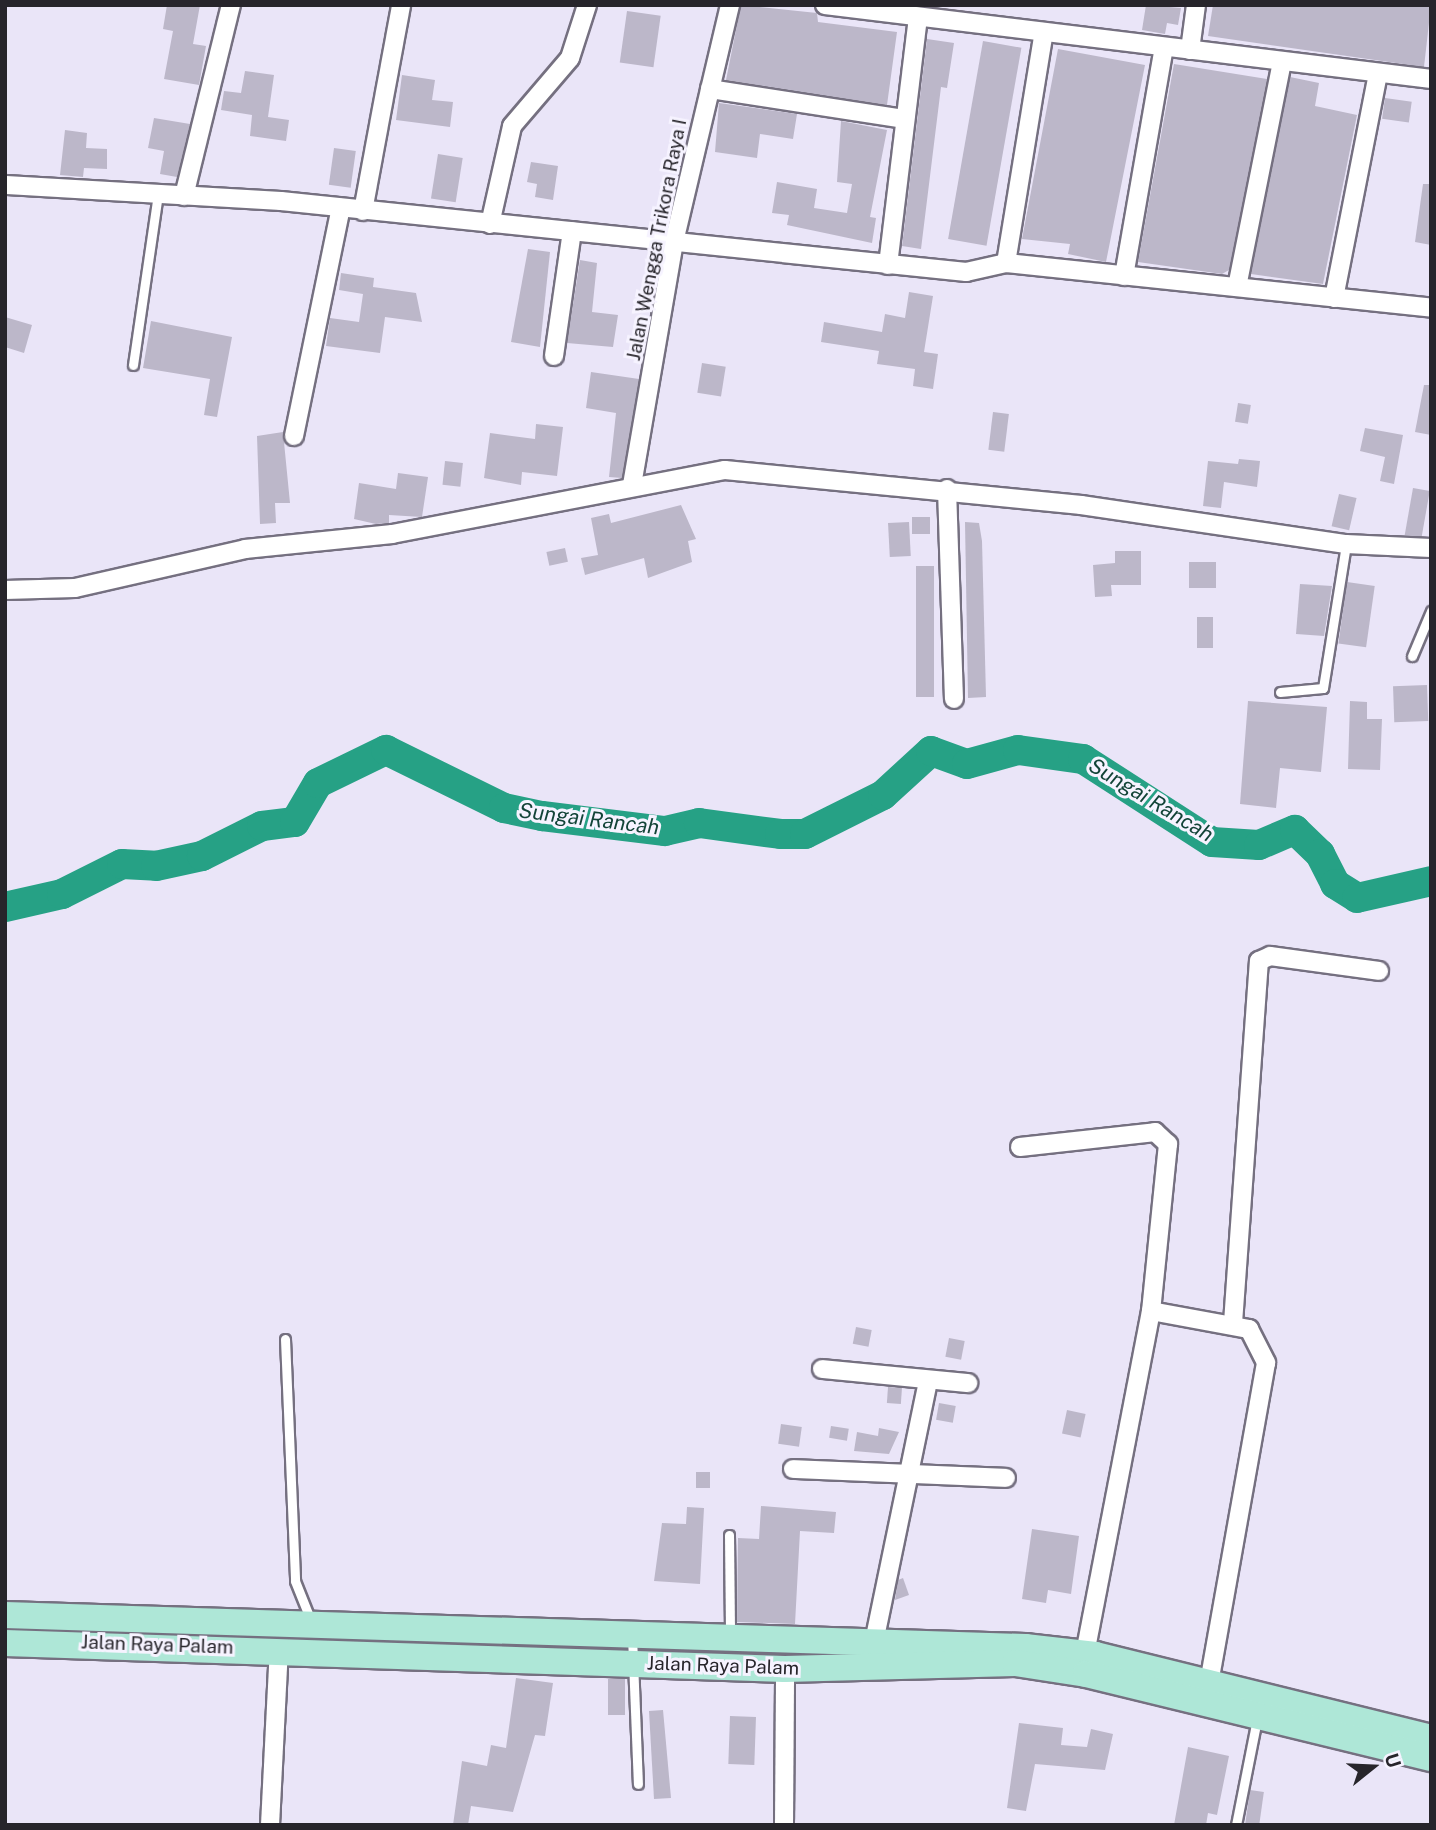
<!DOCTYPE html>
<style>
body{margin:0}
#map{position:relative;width:1436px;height:1830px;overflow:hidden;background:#eae5f8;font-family:"Public Sans",sans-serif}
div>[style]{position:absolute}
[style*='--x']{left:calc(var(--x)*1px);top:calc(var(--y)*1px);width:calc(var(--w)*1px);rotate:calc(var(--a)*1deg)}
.river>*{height:30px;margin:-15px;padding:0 15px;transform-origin:15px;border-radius:15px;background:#26a185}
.building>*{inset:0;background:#bcb7c9;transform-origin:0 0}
.roads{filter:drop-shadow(2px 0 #757080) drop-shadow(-2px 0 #757080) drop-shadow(0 2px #757080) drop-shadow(0 -2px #757080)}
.service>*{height:9px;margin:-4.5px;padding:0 4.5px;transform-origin:4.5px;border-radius:4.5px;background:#fff}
.minor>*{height:18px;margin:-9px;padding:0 9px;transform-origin:9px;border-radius:9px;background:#fff}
.primary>*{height:26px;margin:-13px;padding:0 13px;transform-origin:13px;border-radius:13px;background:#aee7d7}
span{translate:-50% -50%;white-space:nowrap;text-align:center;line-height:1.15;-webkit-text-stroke:6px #f6f3ff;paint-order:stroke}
.street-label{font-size:19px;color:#27252b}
.water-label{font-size:21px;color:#134438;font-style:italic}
.frame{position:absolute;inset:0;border:7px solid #27252b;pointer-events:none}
.north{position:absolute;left:1338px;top:1732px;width:70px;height:70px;-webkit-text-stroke:5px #f6f3ff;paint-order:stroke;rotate:72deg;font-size:19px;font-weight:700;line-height:28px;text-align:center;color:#27252b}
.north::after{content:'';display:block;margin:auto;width:24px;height:32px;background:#27252b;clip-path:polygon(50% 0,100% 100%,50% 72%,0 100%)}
</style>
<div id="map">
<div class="river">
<i style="--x:5;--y:907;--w:58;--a:-12.8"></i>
<i style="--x:62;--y:894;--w:67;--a:-26.6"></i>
<i style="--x:122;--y:864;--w:34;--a:3"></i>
<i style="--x:156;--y:866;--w:47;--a:-12.3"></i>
<i style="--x:202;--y:856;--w:67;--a:-26.6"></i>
<i style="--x:262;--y:826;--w:33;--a:-7"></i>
<i style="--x:295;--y:822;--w:45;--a:-59.5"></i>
<i style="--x:318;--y:783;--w:76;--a:-25.9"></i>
<i style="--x:386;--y:750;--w:131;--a:26.2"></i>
<i style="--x:504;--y:808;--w:39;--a:12"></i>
<i style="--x:542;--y:816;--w:124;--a:7"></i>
<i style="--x:665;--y:831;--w:35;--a:-13"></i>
<i style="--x:699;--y:823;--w:82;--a:7.7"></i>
<i style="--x:780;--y:834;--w:25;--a:0"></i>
<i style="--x:805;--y:834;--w:87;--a:-26.6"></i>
<i style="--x:883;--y:795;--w:65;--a:-42.5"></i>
<i style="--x:931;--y:751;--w:38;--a:20"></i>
<i style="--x:967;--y:764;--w:53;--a:-15.4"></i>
<i style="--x:1018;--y:750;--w:66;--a:7.9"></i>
<i style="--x:1083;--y:759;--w:153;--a:32.8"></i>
<i style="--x:1212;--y:842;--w:47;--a:3.7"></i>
<i style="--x:1259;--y:845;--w:39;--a:-23"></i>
<i style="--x:1295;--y:830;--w:35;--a:44"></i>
<i style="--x:1320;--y:854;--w:34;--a:63"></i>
<i style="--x:1335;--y:884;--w:26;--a:32"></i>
<i style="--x:1357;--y:898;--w:76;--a:-12.9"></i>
</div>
<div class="building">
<i style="clip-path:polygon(167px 5px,200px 5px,193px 44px,206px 46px,199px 85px,164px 79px,173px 31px,163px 29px)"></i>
<i style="clip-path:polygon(741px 5px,817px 13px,818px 22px,897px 32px,887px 105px,726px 80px)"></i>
<i style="clip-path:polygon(1146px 5px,1181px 8px,1178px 25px,1167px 23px,1165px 34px,1142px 30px)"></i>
<i style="clip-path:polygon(1213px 5px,1431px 5px,1424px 67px,1208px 36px)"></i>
<i style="left:627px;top:11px;width:34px;height:52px;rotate:8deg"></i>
<i style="clip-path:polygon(927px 39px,954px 43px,947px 88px,941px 87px,921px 249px,902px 246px)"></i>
<i style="left:983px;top:41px;width:39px;height:201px;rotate:10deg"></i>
<i style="clip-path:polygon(1058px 49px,1145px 65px,1106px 262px,1068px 254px,1070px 244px,1022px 239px)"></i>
<i style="clip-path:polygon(1174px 64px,1267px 79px,1229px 270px,1222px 274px,1138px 262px)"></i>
<i style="clip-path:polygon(245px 71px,274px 75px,268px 117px,289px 120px,286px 141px,250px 136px,252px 115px,221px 110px,224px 91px,241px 93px)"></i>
<i style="clip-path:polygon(402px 75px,435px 80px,432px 100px,453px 102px,450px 127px,396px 120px)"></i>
<i style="clip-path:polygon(1290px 77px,1319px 83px,1315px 106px,1357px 115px,1323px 284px,1251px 274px)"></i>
<i style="left:1385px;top:98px;width:27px;height:21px;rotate:8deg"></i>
<i style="clip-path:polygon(719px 103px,797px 114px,793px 139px,760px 134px,757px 158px,715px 152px)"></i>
<i style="clip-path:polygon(154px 118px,190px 124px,177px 177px,160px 174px,164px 151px,148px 148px)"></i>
<i style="clip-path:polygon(841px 121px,887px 130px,870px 217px,876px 218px,872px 243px,787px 225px,789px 215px,772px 213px,777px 182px,817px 189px,814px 208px,847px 213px,852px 184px,837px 182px)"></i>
<i style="clip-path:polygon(65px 130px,87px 133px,86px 148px,107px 149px,107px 169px,84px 168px,83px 177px,60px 175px)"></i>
<i style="left:334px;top:148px;width:22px;height:37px;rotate:8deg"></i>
<i style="left:438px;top:154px;width:25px;height:45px;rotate:9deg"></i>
<i style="clip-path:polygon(531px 162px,558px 166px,553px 200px,535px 197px,537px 184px,527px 182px)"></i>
<i style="clip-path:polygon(1423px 184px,1431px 184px,1431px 245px,1415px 242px)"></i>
<i style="clip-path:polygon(528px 249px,550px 252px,540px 347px,511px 342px)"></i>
<i style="clip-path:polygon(580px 260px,597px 263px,592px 312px,618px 315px,613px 347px,567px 343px)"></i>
<i style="clip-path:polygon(341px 273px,374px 278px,373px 287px,416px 293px,422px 322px,385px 317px,380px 353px,326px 346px,330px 318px,359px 322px,363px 294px,339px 290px)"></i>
<i style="clip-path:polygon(909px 292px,933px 296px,924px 352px,938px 354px,933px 389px,913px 386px,915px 369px,877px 364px,879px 351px,821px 342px,824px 322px,882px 332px,885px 314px,905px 318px)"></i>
<i style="clip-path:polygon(5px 317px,32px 325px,24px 353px,5px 347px)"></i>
<i style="clip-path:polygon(151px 321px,232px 337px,217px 417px,204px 415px,210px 379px,143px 368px)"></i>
<i style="left:702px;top:363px;width:24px;height:30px;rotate:9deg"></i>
<i style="clip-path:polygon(591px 372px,639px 379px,622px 478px,609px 477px,616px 413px,586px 408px)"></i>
<i style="clip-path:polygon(1424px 385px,1431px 385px,1431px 435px,1415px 432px)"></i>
<i style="left:1238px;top:403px;width:13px;height:19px;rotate:9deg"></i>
<i style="left:993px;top:412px;width:16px;height:38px;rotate:7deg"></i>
<i style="clip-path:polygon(536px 424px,563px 427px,557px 476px,522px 472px,521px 485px,484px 478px,490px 433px,535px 439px)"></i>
<i style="clip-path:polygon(1365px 428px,1403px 435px,1394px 484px,1380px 481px,1385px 457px,1360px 451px)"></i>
<i style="clip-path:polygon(283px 432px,290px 503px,275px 503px,276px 523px,260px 524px,257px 436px)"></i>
<i style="clip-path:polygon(1239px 459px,1260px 461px,1257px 487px,1224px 482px,1221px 508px,1203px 506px,1208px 461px,1238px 464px)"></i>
<i style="left:445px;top:461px;width:18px;height:24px;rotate:6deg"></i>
<i style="clip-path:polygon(398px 473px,428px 477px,422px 517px,389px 515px,389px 523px,376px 524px,354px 519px,359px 483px,396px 489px)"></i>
<i style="left:1413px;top:488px;width:17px;height:48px;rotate:10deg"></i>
<i style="left:1339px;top:494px;width:18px;height:33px;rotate:13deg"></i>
<i style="clip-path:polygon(681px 505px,696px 539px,688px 541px,692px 562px,648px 578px,644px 558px,585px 575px,581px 558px,598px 555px,591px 518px,609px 514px,611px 523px)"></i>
<i style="left:912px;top:517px;width:18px;height:17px"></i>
<i style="left:909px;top:522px;width:34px;height:21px;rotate:87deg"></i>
<i style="clip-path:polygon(965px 522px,979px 523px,982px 541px,986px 697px,968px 698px)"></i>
<i style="left:565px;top:548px;width:14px;height:19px;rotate:78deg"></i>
<i style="clip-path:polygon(1115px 551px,1141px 551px,1141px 585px,1111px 585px,1112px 596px,1095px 597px,1093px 565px,1115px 563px)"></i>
<i style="left:1216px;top:562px;width:26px;height:27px;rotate:90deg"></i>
<i style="left:916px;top:566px;width:18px;height:131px"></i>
<i style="left:1347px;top:582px;width:28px;height:62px;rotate:8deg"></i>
<i style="clip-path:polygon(1300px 584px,1332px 586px,1324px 636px,1296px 634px)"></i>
<i style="left:1197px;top:617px;width:16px;height:31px"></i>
<i style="left:1427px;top:685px;width:36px;height:34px;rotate:88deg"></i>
<i style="clip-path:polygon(1248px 701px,1327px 707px,1321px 772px,1280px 768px,1276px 808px,1240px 804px)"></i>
<i style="clip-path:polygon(1350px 701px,1367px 702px,1367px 719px,1382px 719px,1380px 770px,1348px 769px)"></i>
<i style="left:856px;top:1327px;width:16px;height:17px;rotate:11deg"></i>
<i style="left:949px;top:1338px;width:16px;height:19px;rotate:11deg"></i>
<i style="left:888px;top:1387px;width:14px;height:16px;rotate:4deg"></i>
<i style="left:939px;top:1403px;width:17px;height:17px;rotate:10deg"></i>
<i style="left:1067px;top:1410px;width:19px;height:24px;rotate:12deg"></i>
<i style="left:781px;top:1424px;width:21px;height:20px;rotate:8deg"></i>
<i style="left:831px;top:1426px;width:18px;height:12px;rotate:9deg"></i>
<i style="clip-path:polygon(879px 1428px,899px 1432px,889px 1454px,854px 1451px,857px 1432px,878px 1436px)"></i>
<i style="left:696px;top:1472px;width:14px;height:16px"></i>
<i style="clip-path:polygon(761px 1506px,836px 1512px,834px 1533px,800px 1531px,795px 1624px,737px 1622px,738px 1538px,759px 1539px)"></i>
<i style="clip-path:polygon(687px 1507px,704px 1508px,700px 1584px,654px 1581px,662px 1523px,686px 1524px)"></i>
<i style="clip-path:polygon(1032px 1529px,1079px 1536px,1071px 1594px,1048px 1590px,1046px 1603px,1022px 1599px)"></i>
<i style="clip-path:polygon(903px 1578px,909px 1595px,895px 1600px,898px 1580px)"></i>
<i style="clip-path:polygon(516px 1678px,553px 1683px,545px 1736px,535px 1735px,513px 1812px,471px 1806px,468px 1825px,453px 1825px,462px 1761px,487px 1766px,491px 1745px,506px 1748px)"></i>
<i style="left:608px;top:1679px;width:17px;height:36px"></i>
<i style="clip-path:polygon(663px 1710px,671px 1798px,654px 1799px,649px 1711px)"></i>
<i style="left:730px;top:1716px;width:26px;height:48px;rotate:2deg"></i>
<i style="clip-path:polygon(1019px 1723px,1063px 1728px,1061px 1745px,1087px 1747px,1091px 1729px,1113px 1734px,1105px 1770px,1035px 1764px,1026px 1811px,1007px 1808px)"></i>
<i style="clip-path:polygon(1188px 1747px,1229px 1756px,1217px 1815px,1208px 1813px,1206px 1825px,1174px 1825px)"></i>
<i style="left:1250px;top:1790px;width:14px;height:36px;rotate:8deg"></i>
</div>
<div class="roads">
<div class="service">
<i style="--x:133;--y:365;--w:173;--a:-81.7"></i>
<i style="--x:1412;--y:656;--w:49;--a:-67.1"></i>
<i style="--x:1280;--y:692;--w:43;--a:-5.3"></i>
<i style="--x:1323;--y:688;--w:146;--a:-80.9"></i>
<i style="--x:285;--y:1339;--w:242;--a:87.6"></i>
<i style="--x:295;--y:1581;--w:43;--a:68.2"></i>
<i style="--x:729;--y:1535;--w:100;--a:89.4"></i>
<i style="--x:632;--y:1636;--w:148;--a:87.7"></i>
<i style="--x:1236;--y:1825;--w:108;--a:-78.8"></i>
</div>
<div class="minor">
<i style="--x:825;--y:5;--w:611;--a:6.96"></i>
<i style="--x:1190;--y:50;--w:45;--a:-82.4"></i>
<i style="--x:710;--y:89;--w:195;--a:8.8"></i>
<i style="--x:5;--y:185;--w:276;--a:3.3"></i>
<i style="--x:281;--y:201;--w:689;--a:5.92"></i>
<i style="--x:966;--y:272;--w:41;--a:-12.7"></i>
<i style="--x:1006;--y:263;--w:427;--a:6"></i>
<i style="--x:184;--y:196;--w:197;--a:-76.2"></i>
<i style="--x:363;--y:211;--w:209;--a:-79.5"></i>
<i style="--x:490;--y:224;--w:100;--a:-77.3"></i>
<i style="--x:512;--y:126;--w:89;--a:-49.5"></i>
<i style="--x:570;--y:58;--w:56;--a:-72.2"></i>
<i style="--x:1006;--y:263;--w:234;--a:-80.7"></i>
<i style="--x:888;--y:265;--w:250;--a:-83.1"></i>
<i style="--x:1124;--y:276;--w:232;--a:-80.1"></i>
<i style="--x:1237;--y:287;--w:230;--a:-78.7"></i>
<i style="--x:1334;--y:298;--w:229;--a:-78.9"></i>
<i style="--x:554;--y:356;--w:126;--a:-81.8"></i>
<i style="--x:294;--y:436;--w:233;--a:-78.4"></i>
<i style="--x:632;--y:485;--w:247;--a:-80.2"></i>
<i style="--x:674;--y:242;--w:244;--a:-76.7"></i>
<i style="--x:947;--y:489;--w:210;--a:88.1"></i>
<i style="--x:5;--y:590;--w:70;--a:-1.6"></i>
<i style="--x:75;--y:588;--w:174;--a:-12.9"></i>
<i style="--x:245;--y:549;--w:148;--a:-5.8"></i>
<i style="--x:392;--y:534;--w:339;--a:-10.9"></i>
<i style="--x:725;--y:470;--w:358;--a:5.6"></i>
<i style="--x:1081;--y:505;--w:268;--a:8.4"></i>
<i style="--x:1346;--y:544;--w:85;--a:2.7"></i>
<i style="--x:1020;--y:1147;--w:136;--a:-6.3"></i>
<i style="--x:1155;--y:1132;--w:18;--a:43"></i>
<i style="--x:1168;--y:1144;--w:168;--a:95.8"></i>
<i style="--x:1151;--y:1311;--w:349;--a:100.9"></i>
<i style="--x:1151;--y:1311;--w:100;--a:10.4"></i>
<i style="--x:1249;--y:1329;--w:38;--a:63"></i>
<i style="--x:1266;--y:1363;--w:325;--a:100.1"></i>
<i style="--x:1233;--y:1323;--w:363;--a:-85.9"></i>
<i style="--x:1259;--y:961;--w:12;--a:-24"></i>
<i style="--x:1270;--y:956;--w:110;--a:7.8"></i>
<i style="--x:822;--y:1369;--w:147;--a:5.5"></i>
<i style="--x:793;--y:1469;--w:213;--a:2.4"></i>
<i style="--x:874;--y:1642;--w:267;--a:-78.3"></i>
<i style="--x:270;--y:1825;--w:175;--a:-87.1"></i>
<i style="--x:784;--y:1825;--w:156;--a:-89.6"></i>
</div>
<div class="primary">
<i style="--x:5;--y:1615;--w:1021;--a:1.8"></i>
<i style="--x:1025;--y:1647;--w:71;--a:6.4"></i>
<i style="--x:1096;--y:1655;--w:345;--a:13.9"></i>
<i style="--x:5;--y:1643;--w:780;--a:1.91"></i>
<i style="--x:785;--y:1669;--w:230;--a:-1.5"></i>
<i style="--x:1015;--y:1663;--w:72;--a:8.8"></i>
<i style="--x:1086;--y:1674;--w:355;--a:13.7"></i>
</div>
</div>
<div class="street-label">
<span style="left:657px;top:240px;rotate:-79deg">Jalan Wengga Trikora Raya I</span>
<span style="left:157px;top:1645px;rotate:2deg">Jalan Raya Palam</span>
<span style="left:723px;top:1666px;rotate:2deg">Jalan Raya Palam</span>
</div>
<div class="water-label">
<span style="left:1151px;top:800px;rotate:31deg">Sungai Rancah</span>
<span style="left:589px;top:819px;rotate:7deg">Sungai Rancah</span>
</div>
<div class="frame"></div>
<div class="north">U</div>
</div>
